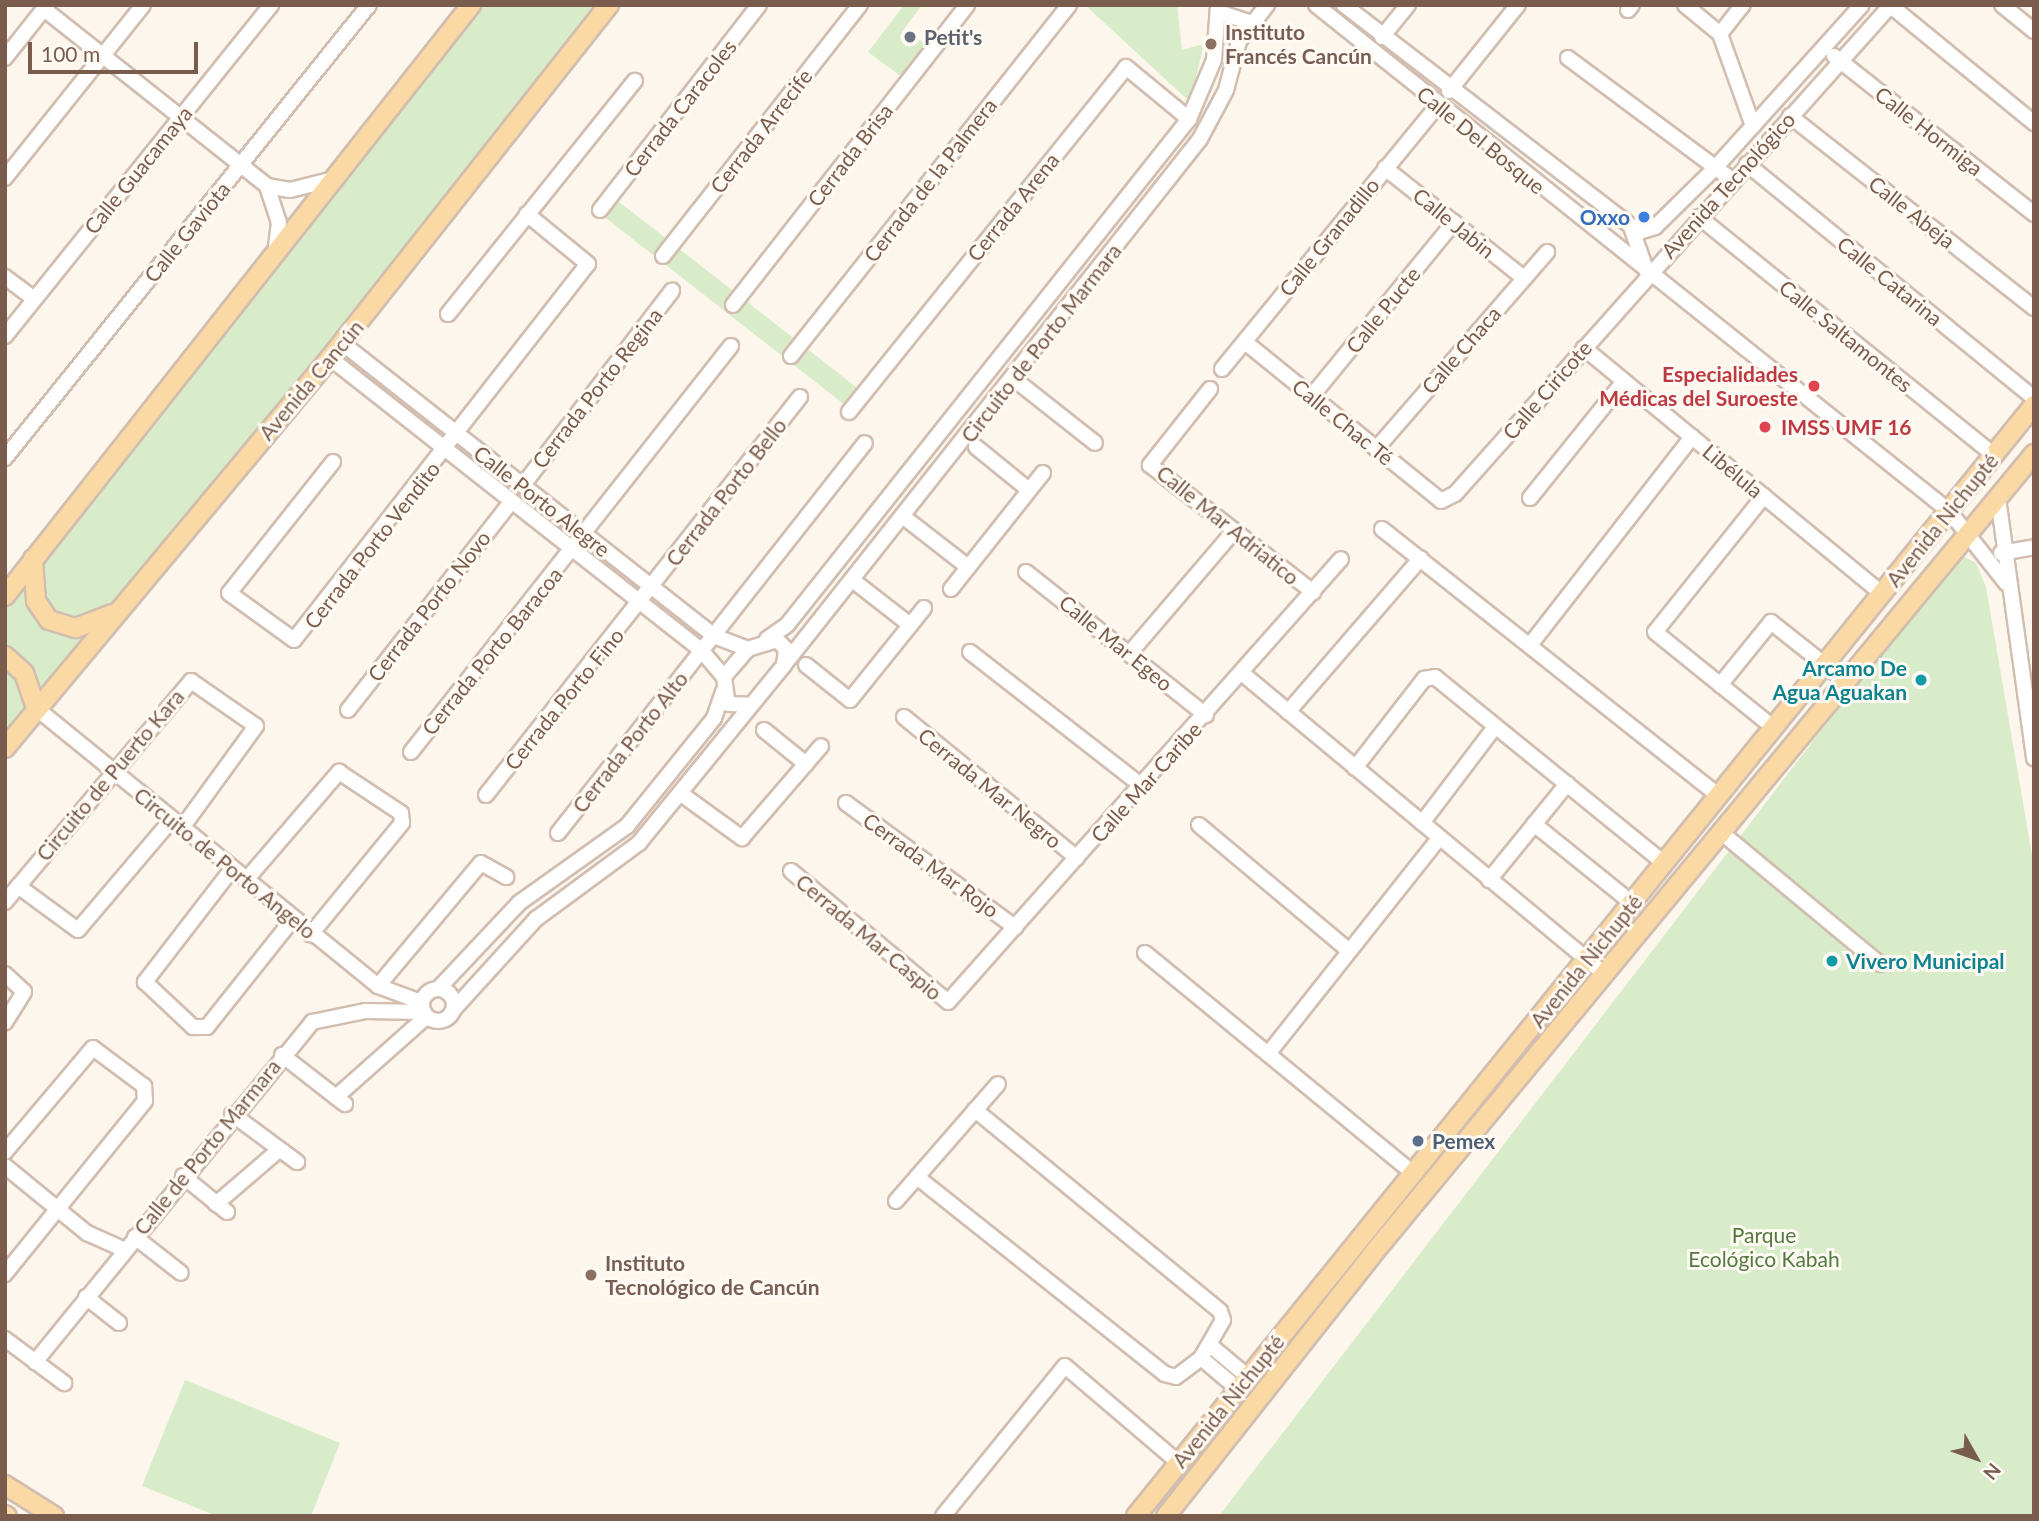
<!DOCTYPE html>
<meta charset="utf-8">
<style>
body{margin:0}
#map{position:relative;width:2039px;height:1521px;overflow:hidden;background:#fdf6ec;font-family:Lato,sans-serif}
div>[style]{position:absolute}
[style*='--x']{left:calc(var(--x)*1px);top:calc(var(--y)*1px);width:calc(var(--w)*1px);rotate:calc(var(--a)*1deg)}
.green>*{inset:0;background:#d8ecc9;transform-origin:0 0}
.roads{filter:drop-shadow(2px 0 #d1beb0) drop-shadow(-2px 0 #d1beb0) drop-shadow(0 2px #d1beb0) drop-shadow(0 -2px #d1beb0)}
.minor>*{height:14px;margin:-7px;padding:0 7px;transform-origin:7px;border-radius:7px;background:#fff}
.minor>.ring{margin:-7px;padding:0;box-sizing:content-box;background:none;border:14px solid #fff;border-radius:50%}
.major>*{height:18px;margin:-9px;padding:0 9px;transform-origin:9px;border-radius:9px;background:#fbd9a5}
.dots>*{width:19px;height:19px;translate:-50% -50%;box-sizing:border-box;border:4px solid #fffaf3;border-radius:50%}
span{translate:-50% -50%;white-space:nowrap;text-align:center;line-height:1.15;-webkit-text-stroke:6px #fffaf3;paint-order:stroke}
.education-label{font-size:21px;color:#785e54;font-weight:700}
.left{translate:0 -50%;text-align:left}
.worship-label{font-size:21px;color:#5b616d;font-weight:700}
.street-label{font-size:21px;color:#7a5c4d}
.shop-label{font-size:21px;color:#366cbe;font-weight:700}
.right{translate:-100% -50%;text-align:right}
.health-label{font-size:21px;color:#be3a42;font-weight:700}
.culture-label{font-size:21px;color:#0d838f;font-weight:700}
.service-label{font-size:21px;color:#4e5e75;font-weight:700}
.park-label{font-size:21px;color:#537a41}
.frame{position:absolute;inset:0;border:7px solid #7a5c4d;pointer-events:none}
.north{position:absolute;left:1941px;top:1423px;width:70px;height:70px;-webkit-text-stroke:5px #fffaf3;paint-order:stroke;rotate:130deg;font-size:19px;font-weight:700;line-height:28px;text-align:center;color:#7a5c4d}
.north::after{content:'';display:block;margin:auto;width:24px;height:32px;background:#7a5c4d;clip-path:polygon(50% 0,100% 100%,50% 72%,0 100%)}
.scale{position:absolute;left:28px;top:42px;width:170px;height:32px;box-sizing:border-box;border:4px solid #7a5c4d;border-top:0;padding-left:9px;font-size:21px;line-height:24px;white-space:nowrap;color:#7a5c4d;-webkit-text-stroke:5px #fffaf3;paint-order:stroke}
</style>
<div id="map">
<div class="green">
<i style="clip-path:polygon(482px 5px,599px 5px,443px 196px,359px 323px,5px 748px,5px 596px,306px 214px)"></i>
<i style="clip-path:polygon(904px 5px,922px 5px,904px 29px,929px 47px,903px 78px,868px 52px)"></i>
<i style="clip-path:polygon(1085px 5px,1177px 5px,1182px 50px,1204px 44px,1190px 102px)"></i>
<i style="left:618px;top:201px;width:304px;height:21px;rotate:38deg"></i>
<i style="clip-path:polygon(1963px 556px,1976px 563px,1986px 587px,2034px 867px,2034px 1516px,1219px 1516px,1938px 578px)"></i>
<i style="clip-path:polygon(185px 1380px,340px 1443px,311px 1516px,217px 1516px,142px 1486px)"></i>
</div>
<div class="roads">
<div class="minor">
<i style="--x:1316;--y:5;--w:810;--a:38.64"></i>
<i style="--x:1949;--y:511;--w:92;--a:51.6"></i>
<i style="--x:1344;--y:5;--w:372;--a:37.6"></i>
<i style="--x:1639;--y:232;--w:17;--a:-17"></i>
<i style="--x:1655;--y:227;--w:84;--a:-44.5"></i>
<i style="--x:1715;--y:168;--w:219;--a:-48"></i>
<i style="--x:1685;--y:5;--w:45;--a:39.6"></i>
<i style="--x:1720;--y:34;--w:98;--a:70.3"></i>
<i style="--x:2002;--y:5;--w:41;--a:39.1"></i>
<i style="--x:1891;--y:6;--w:185;--a:39.3"></i>
<i style="--x:44;--y:9;--w:285;--a:38.4"></i>
<i style="--x:267;--y:186;--w:23;--a:10"></i>
<i style="--x:290;--y:190;--w:45;--a:-14"></i>
<i style="--x:1628;--y:10;--w:6;--a:-51"></i>
<i style="--x:1218;--y:12;--w:33;--a:18"></i>
<i style="--x:1720;--y:34;--w:37;--a:-52"></i>
<i style="--x:1382;--y:37;--w:41;--a:-50.9"></i>
<i style="--x:1834;--y:56;--w:255;--a:38.3"></i>
<i style="--x:5;--y:58;--w:68;--a:-51.6"></i>
<i style="--x:1568;--y:58;--w:204;--a:36.6"></i>
<i style="--x:1449;--y:91;--w:110;--a:-51.3"></i>
<i style="--x:1790;--y:116;--w:310;--a:38.2"></i>
<i style="--x:1747;--y:164;--w:370;--a:39.2"></i>
<i style="--x:1385;--y:168;--w:177;--a:38.4"></i>
<i style="--x:5;--y:178;--w:221;--a:-51.4"></i>
<i style="--x:267;--y:186;--w:38;--a:72"></i>
<i style="--x:279;--y:222;--w:31;--a:97"></i>
<i style="--x:600;--y:210;--w:259;--a:-52.2"></i>
<i style="--x:1699;--y:217;--w:379;--a:38.9"></i>
<i style="--x:1632;--y:230;--w:45;--a:70.3"></i>
<i style="--x:663;--y:256;--w:319;--a:-51.9"></i>
<i style="--x:5;--y:277;--w:36;--a:37"></i>
<i style="--x:733;--y:305;--w:380;--a:-52"></i>
<i style="--x:448;--y:314;--w:299;--a:-51.3"></i>
<i style="--x:5;--y:336;--w:425;--a:-51.2"></i>
<i style="--x:1245;--y:342;--w:252;--a:39"></i>
<i style="--x:1441;--y:501;--w:16;--a:-27"></i>
<i style="--x:1455;--y:494;--w:655;--a:-48.28"></i>
<i style="--x:342;--y:343;--w:474;--a:38.2"></i>
<i style="--x:714;--y:636;--w:36;--a:21"></i>
<i style="--x:1584;--y:348;--w:386;--a:39.5"></i>
<i style="--x:791;--y:356;--w:448;--a:-51.6"></i>
<i style="--x:330;--y:358;--w:474;--a:38.2"></i>
<i style="--x:702;--y:651;--w:34;--a:50"></i>
<i style="--x:1222;--y:369;--w:340;--a:-50.7"></i>
<i style="--x:1014;--y:379;--w:103;--a:38.3"></i>
<i style="--x:1210;--y:389;--w:97;--a:128.3"></i>
<i style="--x:1150;--y:465;--w:207;--a:37.9"></i>
<i style="--x:1311;--y:397;--w:226;--a:-50.7"></i>
<i style="--x:849;--y:412;--w:442;--a:-51.2"></i>
<i style="--x:1126;--y:67;--w:82;--a:39.5"></i>
<i style="--x:976;--y:447;--w:68;--a:39.1"></i>
<i style="--x:1376;--y:449;--w:261;--a:-49"></i>
<i style="--x:5;--y:458;--w:581;--a:-51.22"></i>
<i style="--x:333;--y:462;--w:167;--a:128.4"></i>
<i style="--x:229;--y:593;--w:80;--a:35.9"></i>
<i style="--x:294;--y:640;--w:477;--a:-52"></i>
<i style="--x:588;--y:264;--w:79;--a:-140.7"></i>
<i style="--x:523;--y:485;--w:245;--a:-52.5"></i>
<i style="--x:1764;--y:496;--w:174;--a:128.7"></i>
<i style="--x:1655;--y:632;--w:153;--a:38.9"></i>
<i style="--x:1530;--y:498;--w:150;--a:-51.2"></i>
<i style="--x:1998;--y:498;--w:263;--a:82.1"></i>
<i style="--x:905;--y:518;--w:80;--a:37.9"></i>
<i style="--x:1382;--y:529;--w:430;--a:38.4"></i>
<i style="--x:2001;--y:553;--w:34;--a:-10"></i>
<i style="--x:1026;--y:572;--w:230;--a:38.5"></i>
<i style="--x:855;--y:582;--w:70;--a:38"></i>
<i style="--x:951;--y:589;--w:148;--a:-51.6"></i>
<i style="--x:767;--y:639;--w:24;--a:-35"></i>
<i style="--x:787;--y:625;--w:646;--a:-51.53"></i>
<i style="--x:1189;--y:119;--w:64;--a:-67"></i>
<i style="--x:1214;--y:60;--w:55;--a:-85.8"></i>
<i style="--x:1530;--y:645;--w:264;--a:-52.1"></i>
<i style="--x:970;--y:652;--w:218;--a:37.9"></i>
<i style="--x:1129;--y:654;--w:162;--a:-49.5"></i>
<i style="--x:784;--y:665;--w:671;--a:-51.66"></i>
<i style="--x:1200;--y:139;--w:55;--a:-62"></i>
<i style="--x:1226;--y:90;--w:51;--a:-75.1"></i>
<i style="--x:1239;--y:41;--w:46;--a:-52.1"></i>
<i style="--x:806;--y:665;--w:56;--a:38.5"></i>
<i style="--x:850;--y:700;--w:118;--a:-51.2"></i>
<i style="--x:1243;--y:674;--w:468;--a:39.7"></i>
<i style="--x:1720;--y:685;--w:81;--a:-51"></i>
<i style="--x:1771;--y:622;--w:98;--a:38.4"></i>
<i style="--x:36;--y:708;--w:441;--a:39.1"></i>
<i style="--x:378;--y:986;--w:46;--a:20.4"></i>
<i style="--x:348;--y:710;--w:264;--a:-51.9"></i>
<i style="--x:1288;--y:712;--w:203;--a:-49.2"></i>
<i style="--x:904;--y:717;--w:223;--a:39.2"></i>
<i style="--x:764;--y:730;--w:54;--a:39"></i>
<i style="--x:411;--y:752;--w:517;--a:-51.76"></i>
<i style="--x:1355;--y:768;--w:113;--a:-52.2"></i>
<i style="--x:1424;--y:679;--w:11;--a:-10"></i>
<i style="--x:1435;--y:677;--w:295;--a:39.1"></i>
<i style="--x:680;--y:793;--w:77;--a:36"></i>
<i style="--x:742;--y:838;--w:121;--a:-49.3"></i>
<i style="--x:486;--y:795;--w:507;--a:-51.73"></i>
<i style="--x:846;--y:803;--w:210;--a:36.3"></i>
<i style="--x:1422;--y:823;--w:121;--a:-52.8"></i>
<i style="--x:1534;--y:824;--w:127;--a:38.9"></i>
<i style="--x:1199;--y:825;--w:196;--a:40"></i>
<i style="--x:558;--y:833;--w:496;--a:-51.8"></i>
<i style="--x:1722;--y:833;--w:205;--a:39.7"></i>
<i style="--x:232;--y:869;--w:143;--a:127.6"></i>
<i style="--x:145;--y:982;--w:66;--a:43.2"></i>
<i style="--x:193;--y:1027;--w:14;--a:0"></i>
<i style="--x:207;--y:1027;--w:138;--a:-51.5"></i>
<i style="--x:791;--y:871;--w:204;--a:39.8"></i>
<i style="--x:948;--y:1002;--w:592;--a:-48.42"></i>
<i style="--x:246;--y:880;--w:143;--a:-49.3"></i>
<i style="--x:339;--y:772;--w:74;--a:33.5"></i>
<i style="--x:401;--y:813;--w:10;--a:84"></i>
<i style="--x:402;--y:823;--w:144;--a:129.3"></i>
<i style="--x:1489;--y:880;--w:124;--a:-50.9"></i>
<i style="--x:18;--y:886;--w:74;--a:36.3"></i>
<i style="--x:78;--y:930;--w:145;--a:-49.7"></i>
<i style="--x:5;--y:902;--w:289;--a:-49.9"></i>
<i style="--x:191;--y:681;--w:79;--a:34.7"></i>
<i style="--x:256;--y:726;--w:126;--a:126"></i>
<i style="--x:1145;--y:953;--w:348;--a:39.4"></i>
<i style="--x:5;--y:974;--w:26;--a:43"></i>
<i style="--x:24;--y:992;--w:36;--a:122"></i>
<i style="--x:378;--y:986;--w:160;--a:-50.1"></i>
<i style="--x:481;--y:863;--w:29;--a:29"></i>
<i style="--x:439;--y:988;--w:117;--a:-46.7"></i>
<i style="--x:519;--y:903;--w:133;--a:-35.5"></i>
<i style="--x:627;--y:826;--w:139;--a:-51.1"></i>
<i style="--x:714;--y:718;--w:28;--a:-71"></i>
<i class="ring" style="left:422px;top:989px;width:18px;height:18px"></i>
<i style="--x:454;--y:1009;--w:122;--a:-47.7"></i>
<i style="--x:536;--y:919;--w:128;--a:-36.4"></i>
<i style="--x:639;--y:843;--w:230;--a:-50.8"></i>
<i style="--x:784;--y:665;--w:16;--a:-83"></i>
<i style="--x:786;--y:649;--w:13;--a:-135"></i>
<i style="--x:777;--y:640;--w:30;--a:163"></i>
<i style="--x:748;--y:649;--w:37;--a:131"></i>
<i style="--x:724;--y:677;--w:27;--a:82"></i>
<i style="--x:728;--y:704;--w:23;--a:2"></i>
<i style="--x:1268;--y:1054;--w:275;--a:-51.6"></i>
<i style="--x:282;--y:1055;--w:80;--a:37.9"></i>
<i style="--x:336;--y:1097;--w:120;--a:-41.6"></i>
<i style="--x:232;--y:1114;--w:81;--a:36.4"></i>
<i style="--x:5;--y:1152;--w:136;--a:-49.8"></i>
<i style="--x:93;--y:1048;--w:64;--a:36.7"></i>
<i style="--x:144;--y:1086;--w:15;--a:86"></i>
<i style="--x:145;--y:1101;--w:223;--a:129"></i>
<i style="--x:5;--y:1166;--w:106;--a:39.3"></i>
<i style="--x:87;--y:1233;--w:42;--a:24.1"></i>
<i style="--x:183;--y:1176;--w:57;--a:39.3"></i>
<i style="--x:917;--y:1177;--w:317;--a:38.5"></i>
<i style="--x:1165;--y:1374;--w:11;--a:15"></i>
<i style="--x:1176;--y:1377;--w:31;--a:-37"></i>
<i style="--x:1201;--y:1358;--w:44;--a:-59.9"></i>
<i style="--x:1223;--y:1320;--w:9;--a:-108"></i>
<i style="--x:1220;--y:1311;--w:317;--a:-140.6"></i>
<i style="--x:896;--y:1201;--w:155;--a:-48.9"></i>
<i style="--x:216;--y:1204;--w:84;--a:-40.7"></i>
<i style="--x:135;--y:1237;--w:58;--a:38"></i>
<i style="--x:86;--y:1297;--w:42;--a:38.2"></i>
<i style="--x:5;--y:1339;--w:74;--a:36.7"></i>
<i style="--x:1210;--y:1345;--w:50;--a:40.1"></i>
<i style="--x:1201;--y:1358;--w:48;--a:40"></i>
<i style="--x:35;--y:1362;--w:439;--a:-50.8"></i>
<i style="--x:312;--y:1022;--w:54;--a:-11.7"></i>
<i style="--x:365;--y:1011;--w:58;--a:1"></i>
<i style="--x:943;--y:1516;--w:193;--a:-50.9"></i>
<i style="--x:1065;--y:1366;--w:150;--a:40.4"></i>
</div>
<div class="major">
<i style="--x:33;--y:559;--w:42;--a:85.9"></i>
<i style="--x:36;--y:601;--w:23;--a:56"></i>
<i style="--x:49;--y:620;--w:28;--a:17"></i>
<i style="--x:76;--y:628;--w:39;--a:-21"></i>
<i style="--x:5;--y:596;--w:753;--a:-51.74"></i>
<i style="--x:5;--y:656;--w:25;--a:42"></i>
<i style="--x:24;--y:673;--w:37;--a:71"></i>
<i style="--x:5;--y:748;--w:508;--a:-50.19"></i>
<i style="--x:330;--y:358;--w:450;--a:-51.7"></i>
<i style="--x:5;--y:1485;--w:58;--a:32.3"></i>
<i style="--x:5;--y:1515;--w:2;--a:27"></i>
<i style="--x:1136;--y:1516;--w:1429;--a:-51.05"></i>
<i style="--x:1166;--y:1516;--w:331;--a:-51.7"></i>
<i style="--x:1371;--y:1256;--w:1041;--a:-50.42"></i>
</div>
</div>
<div class="dots">
<i style="left:910px;top:37px;background:#6b7280"></i>
<i style="left:1211px;top:44px;background:#8d6e63"></i>
<i style="left:1644px;top:217px;background:#3f7fe0"></i>
<i style="left:1814px;top:386px;background:#e0444e"></i>
<i style="left:1765px;top:427px;background:#e0444e"></i>
<i style="left:1921px;top:680px;background:#0f9aa8"></i>
<i style="left:1832px;top:961px;background:#0f9aa8"></i>
<i style="left:1418px;top:1141px;background:#5c6f8a"></i>
<i style="left:591px;top:1275px;background:#8d6e63"></i>
</div>
<div class="education-label">
<span class="left" style="left:1225px;top:44px">Instituto<br>Francés Cancún</span>
<span class="left" style="left:605px;top:1275px">Instituto<br>Tecnológico de Cancún</span>
</div>
<div class="worship-label">
<span class="left" style="left:924px;top:37px">Petit's</span>
</div>
<div class="street-label">
<span style="left:680px;top:108px;rotate:-52deg">Cerrada Caracoles</span>
<span style="left:761px;top:131px;rotate:-52deg">Cerrada Arrecife</span>
<span style="left:1929px;top:131px;rotate:38deg">Calle Hormiga</span>
<span style="left:1481px;top:140px;rotate:39deg">Calle Del Bosque</span>
<span style="left:850px;top:155px;rotate:-52deg">Cerrada Brisa</span>
<span style="left:138px;top:170px;rotate:-51deg">Calle Guacamaya</span>
<span style="left:930px;top:180px;rotate:-52deg">Cerrada de la Palmera</span>
<span style="left:1728px;top:185px;rotate:-48deg">Avenida Tecnológico</span>
<span style="left:1013px;top:207px;rotate:-51deg">Cerrada Arena</span>
<span style="left:1912px;top:212px;rotate:38deg">Calle Abeja</span>
<span style="left:1454px;top:223px;rotate:39deg">Calle Jabin</span>
<span style="left:187px;top:232px;rotate:-51deg">Calle Gaviota</span>
<span style="left:1329px;top:237px;rotate:-51deg">Calle Granadillo</span>
<span style="left:1890px;top:281px;rotate:39deg">Calle Catarina</span>
<span style="left:1383px;top:310px;rotate:-51deg">Calle Pucte</span>
<span style="left:1846px;top:336px;rotate:39deg">Calle Saltamontes</span>
<span style="left:1041px;top:343px;rotate:-52deg">Circuito de Porto Marmara</span>
<span style="left:1461px;top:350px;rotate:-49deg">Calle Chaca</span>
<span style="left:311px;top:380px;rotate:-50deg">Avenida Cancún</span>
<span style="left:597px;top:388px;rotate:-52deg">Cerrada Porto Regina</span>
<span style="left:1547px;top:390px;rotate:-49deg">Calle Ciricote</span>
<span style="left:1343px;top:422px;rotate:39deg">Calle Chac Té</span>
<span style="left:1733px;top:471px;rotate:40deg">Libélula</span>
<span style="left:726px;top:492px;rotate:-52deg">Cerrada Porto Bello</span>
<span style="left:542px;top:501px;rotate:38deg">Calle Porto Alegre</span>
<span style="left:1942px;top:520px;rotate:-51deg">Avenida Nichupté</span>
<span style="left:1228px;top:525px;rotate:39deg">Calle Mar Adriatico</span>
<span style="left:372px;top:545px;rotate:-52deg">Cerrada Porto Vendito</span>
<span style="left:429px;top:606px;rotate:-52deg">Cerrada Porto Novo</span>
<span style="left:1116px;top:643px;rotate:39deg">Calle Mar Egeo</span>
<span style="left:492px;top:651px;rotate:-51deg">Cerrada Porto Baracoa</span>
<span style="left:564px;top:699px;rotate:-51deg">Cerrada Porto Fino</span>
<span style="left:630px;top:742px;rotate:-52deg">Cerrada Porto Alto</span>
<span style="left:110px;top:775px;rotate:-50deg">Circuito de Puerto Kara</span>
<span style="left:1146px;top:782px;rotate:-48deg">Calle Mar Caribe</span>
<span style="left:990px;top:788px;rotate:39deg">Cerrada Mar Negro</span>
<span style="left:225px;top:863px;rotate:39deg">Circuito de Porto Angelo</span>
<span style="left:931px;top:865px;rotate:36deg">Cerrada Mar Rojo</span>
<span style="left:869px;top:937px;rotate:40deg">Cerrada Mar Caspio</span>
<span style="left:1586px;top:961px;rotate:-51deg">Avenida Nichupté</span>
<span style="left:207px;top:1147px;rotate:-51deg">Calle de Porto Marmara</span>
<span style="left:1228px;top:1401px;rotate:-51deg">Avenida Nichupté</span>
</div>
<div class="shop-label">
<span class="right" style="left:1630px;top:217px">Oxxo</span>
</div>
<div class="health-label">
<span class="right" style="left:1798px;top:386px">Especialidades<br>Médicas del Suroeste</span>
<span class="left" style="left:1781px;top:427px">IMSS UMF 16</span>
</div>
<div class="culture-label">
<span class="right" style="left:1907px;top:680px">Arcamo De<br>Agua Aguakan</span>
<span class="left" style="left:1846px;top:961px">Vivero Municipal</span>
</div>
<div class="service-label">
<span class="left" style="left:1432px;top:1141px">Pemex</span>
</div>
<div class="park-label">
<span style="left:1764px;top:1247px">Parque<br>Ecológico Kabah</span>
</div>
<div class="frame"></div>
<div class="north">N</div>
<div class="scale">100 m</div>
</div>
